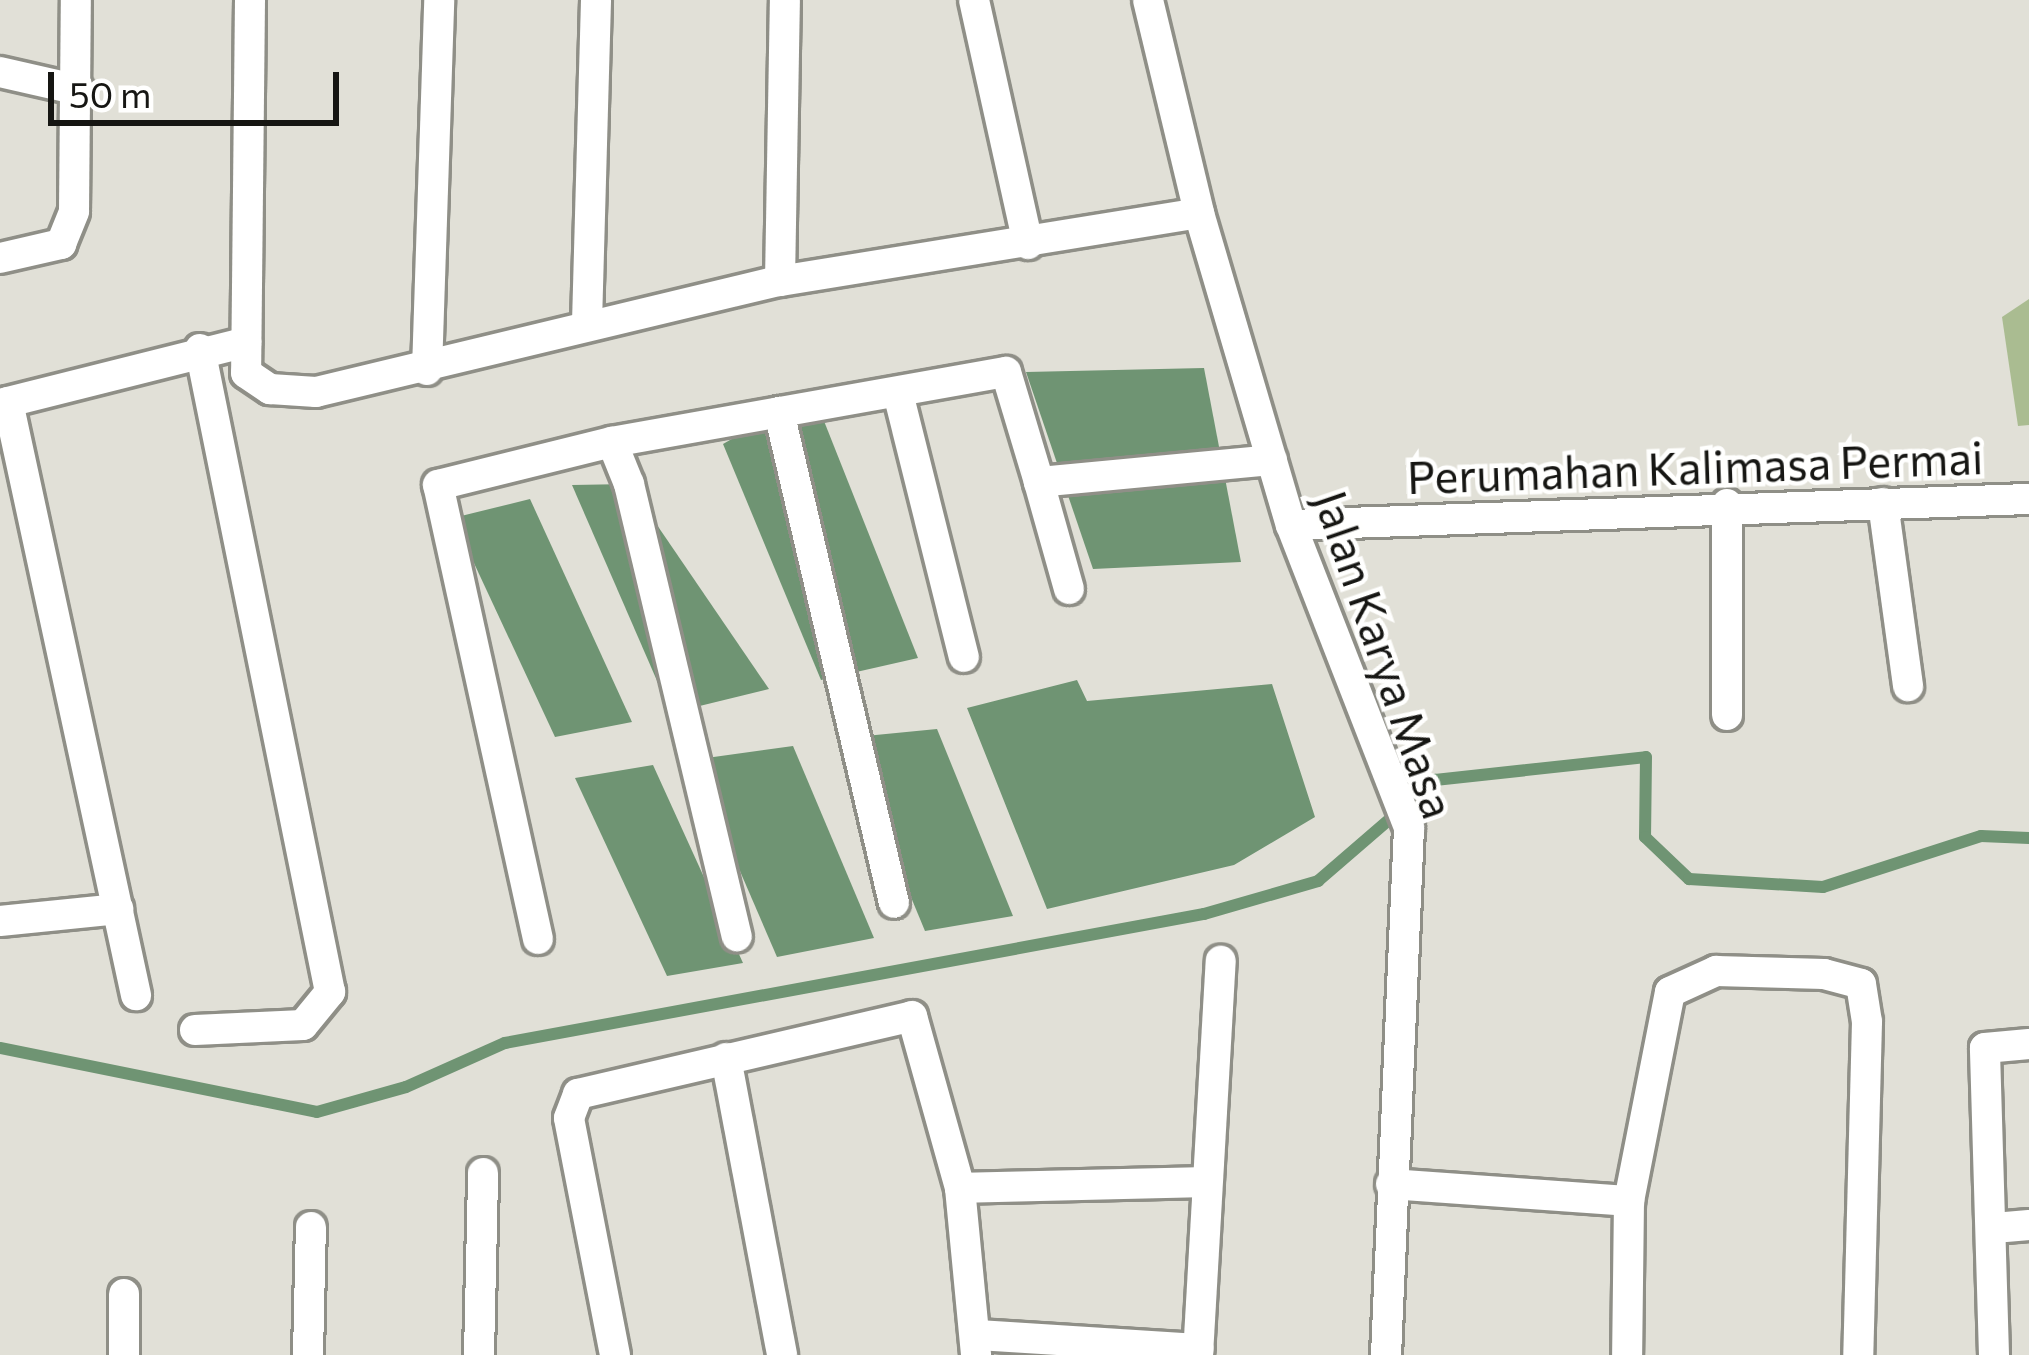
<!DOCTYPE html>
<style>
body{margin:0}
#map{position:relative;width:2029px;height:1355px;overflow:hidden;background:#e1e0d7;font-family:Commissioner,sans-serif}
div>[style]{position:absolute}
[style*='--x']{left:calc(var(--x)*1px);top:calc(var(--y)*1px);width:calc(var(--w)*1px);rotate:calc(var(--a)*1deg)}
.water>*{inset:0;background:#6f9473}
.stream>*{height:12px;margin:-6px;padding:0 6px;transform-origin:6px;border-radius:6px;background:#6f9473}
.building>*{inset:0;background:#aabc91}
.roads{filter:drop-shadow(3px 0 #8f8f87) drop-shadow(-3px 0 #8f8f87) drop-shadow(0 3px #8f8f87) drop-shadow(0 -3px #8f8f87)}
.street>*{height:30px;margin:-15px;padding:0 15px;transform-origin:15px;border-radius:15px;background:#fff}
span{translate:-50% -50%;white-space:nowrap;text-align:center;line-height:1.15;-webkit-text-stroke:9px #fffffe;paint-order:stroke}
.street-label{font-size:45px;color:#161613}
.scale{position:absolute;left:48px;top:72px;width:291px;height:54px;box-sizing:border-box;border:6px solid #161613;border-top:0;padding-left:15px;font-size:36px;line-height:42px;white-space:nowrap;color:#161613;-webkit-text-stroke:9px #fffffe;paint-order:stroke}
</style>
<div id="map">
<div class="water">
<i style="clip-path:polygon(1204px 368px,1241px 562px,1093px 569px,1026px 372px)"></i>
<i style="clip-path:polygon(779px 412px,822px 416px,918px 658px,821px 680px,723px 444px)"></i>
<i style="clip-path:polygon(629px 484px,769px 689px,671px 713px,572px 485px)"></i>
<i style="clip-path:polygon(530px 499px,632px 722px,555px 737px,453px 518px)"></i>
<i style="clip-path:polygon(1077px 680px,1087px 701px,1272px 684px,1315px 817px,1234px 865px,1047px 909px,967px 708px)"></i>
<i style="clip-path:polygon(937px 729px,1013px 916px,925px 931px,845px 738px)"></i>
<i style="clip-path:polygon(793px 746px,874px 938px,777px 957px,692px 760px)"></i>
<i style="clip-path:polygon(653px 765px,743px 963px,667px 976px,575px 778px)"></i>
</div>
<div class="stream">
<i style="--x:0;--y:1048;--w:323;--a:11.4"></i>
<i style="--x:317;--y:1112;--w:92;--a:-15.7"></i>
<i style="--x:406;--y:1087;--w:108;--a:-24"></i>
<i style="--x:505;--y:1043;--w:711;--a:-10.46"></i>
<i style="--x:1204;--y:914;--w:119;--a:-16.1"></i>
<i style="--x:1318;--y:881;--w:155;--a:-40.8"></i>
<i style="--x:1435;--y:780;--w:212;--a:-6.2"></i>
<i style="--x:1646;--y:757;--w:80;--a:90.7"></i>
<i style="--x:1645;--y:837;--w:61;--a:43.7"></i>
<i style="--x:1689;--y:879;--w:134;--a:3.4"></i>
<i style="--x:1823;--y:887;--w:166;--a:-17.9"></i>
<i style="--x:1981;--y:836;--w:48;--a:2.4"></i>
</div>
<div class="building">
<i style="clip-path:polygon(2029px 299px,2029px 425px,2018px 426px,2002px 317px)"></i>
</div>
<div class="roads">
<div class="street">
<i style="--x:250;--y:0;--w:373;--a:90.6"></i>
<i style="--x:246;--y:373;--w:29;--a:34"></i>
<i style="--x:270;--y:389;--w:46;--a:3.7"></i>
<i style="--x:316;--y:392;--w:477;--a:-13.5"></i>
<i style="--x:780;--y:281;--w:424;--a:-9.2"></i>
<i style="--x:974;--y:0;--w:250;--a:77.5"></i>
<i style="--x:1148;--y:0;--w:219;--a:76.5"></i>
<i style="--x:1199;--y:213;--w:325;--a:73.6"></i>
<i style="--x:1291;--y:525;--w:325;--a:68.7"></i>
<i style="--x:1409;--y:828;--w:528;--a:92.5"></i>
<i style="--x:0;--y:72;--w:81;--a:12.8"></i>
<i style="--x:0;--y:258;--w:63;--a:-12.9"></i>
<i style="--x:61;--y:244;--w:35;--a:-68"></i>
<i style="--x:74;--y:211;--w:211;--a:-89.5"></i>
<i style="--x:780;--y:281;--w:281;--a:-89"></i>
<i style="--x:587;--y:323;--w:323;--a:-88.4"></i>
<i style="--x:427;--y:370;--w:370;--a:-88.1"></i>
<i style="--x:898;--y:393;--w:272;--a:76"></i>
<i style="--x:8;--y:402;--w:607;--a:77.82"></i>
<i style="--x:0;--y:404;--w:254;--a:-14.1"></i>
<i style="--x:779;--y:412;--w:504;--a:76.82"></i>
<i style="--x:612;--y:442;--w:45;--a:68"></i>
<i style="--x:629;--y:484;--w:465;--a:76.6"></i>
<i style="--x:1883;--y:503;--w:185;--a:82.2"></i>
<i style="--x:1727;--y:504;--w:211;--a:90"></i>
<i style="--x:1291;--y:525;--w:738;--a:-2.02"></i>
<i style="--x:1069;--y:589;--w:111;--a:-105.7"></i>
<i style="--x:1039;--y:482;--w:234;--a:-5.4"></i>
<i style="--x:0;--y:921;--w:119;--a:-5.8"></i>
<i style="--x:538;--y:939;--w:465;--a:-102.4"></i>
<i style="--x:438;--y:485;--w:179;--a:-13.9"></i>
<i style="--x:612;--y:442;--w:400;--a:-10.1"></i>
<i style="--x:1006;--y:372;--w:115;--a:73.3"></i>
<i style="--x:195;--y:1030;--w:108;--a:-2.7"></i>
<i style="--x:303;--y:1025;--w:43;--a:-50.7"></i>
<i style="--x:330;--y:992;--w:656;--a:-101.43"></i>
<i style="--x:726;--y:1058;--w:302;--a:79.3"></i>
<i style="--x:1391;--y:1184;--w:239;--a:4.1"></i>
<i style="--x:1629;--y:1201;--w:154;--a:90.7"></i>
<i style="--x:960;--y:1188;--w:243;--a:-1.4"></i>
<i style="--x:1629;--y:1201;--w:213;--a:-78.9"></i>
<i style="--x:1670;--y:992;--w:51;--a:-24.5"></i>
<i style="--x:1716;--y:971;--w:108;--a:1.6"></i>
<i style="--x:1824;--y:974;--w:38;--a:15"></i>
<i style="--x:1861;--y:984;--w:38;--a:81"></i>
<i style="--x:1867;--y:1022;--w:333;--a:91.5"></i>
<i style="--x:1994;--y:1228;--w:35;--a:-5"></i>
<i style="--x:124;--y:1294;--w:61;--a:90"></i>
<i style="--x:977;--y:1335;--w:222;--a:3.6"></i>
<i style="--x:308;--y:1355;--w:128;--a:-88.7"></i>
<i style="--x:479;--y:1355;--w:182;--a:-88.7"></i>
<i style="--x:615;--y:1355;--w:241;--a:-101"></i>
<i style="--x:569;--y:1118;--w:26;--a:-69"></i>
<i style="--x:578;--y:1094;--w:343;--a:-13.1"></i>
<i style="--x:912;--y:1016;--w:179;--a:74.4"></i>
<i style="--x:960;--y:1188;--w:168;--a:84.5"></i>
<i style="--x:1198;--y:1355;--w:395;--a:-86.7"></i>
<i style="--x:1994;--y:1355;--w:307;--a:-91.7"></i>
<i style="--x:1985;--y:1048;--w:44;--a:-5.2"></i>
</div>
</div>
<div class="street-label">
<span style="left:1695px;top:466px;rotate:-2deg">Perumahan Kalimasa Permai</span>
<span style="left:1386px;top:654px;rotate:71deg">Jalan Karya Masa</span>
</div>
<div class="scale">50 m</div>
</div>
